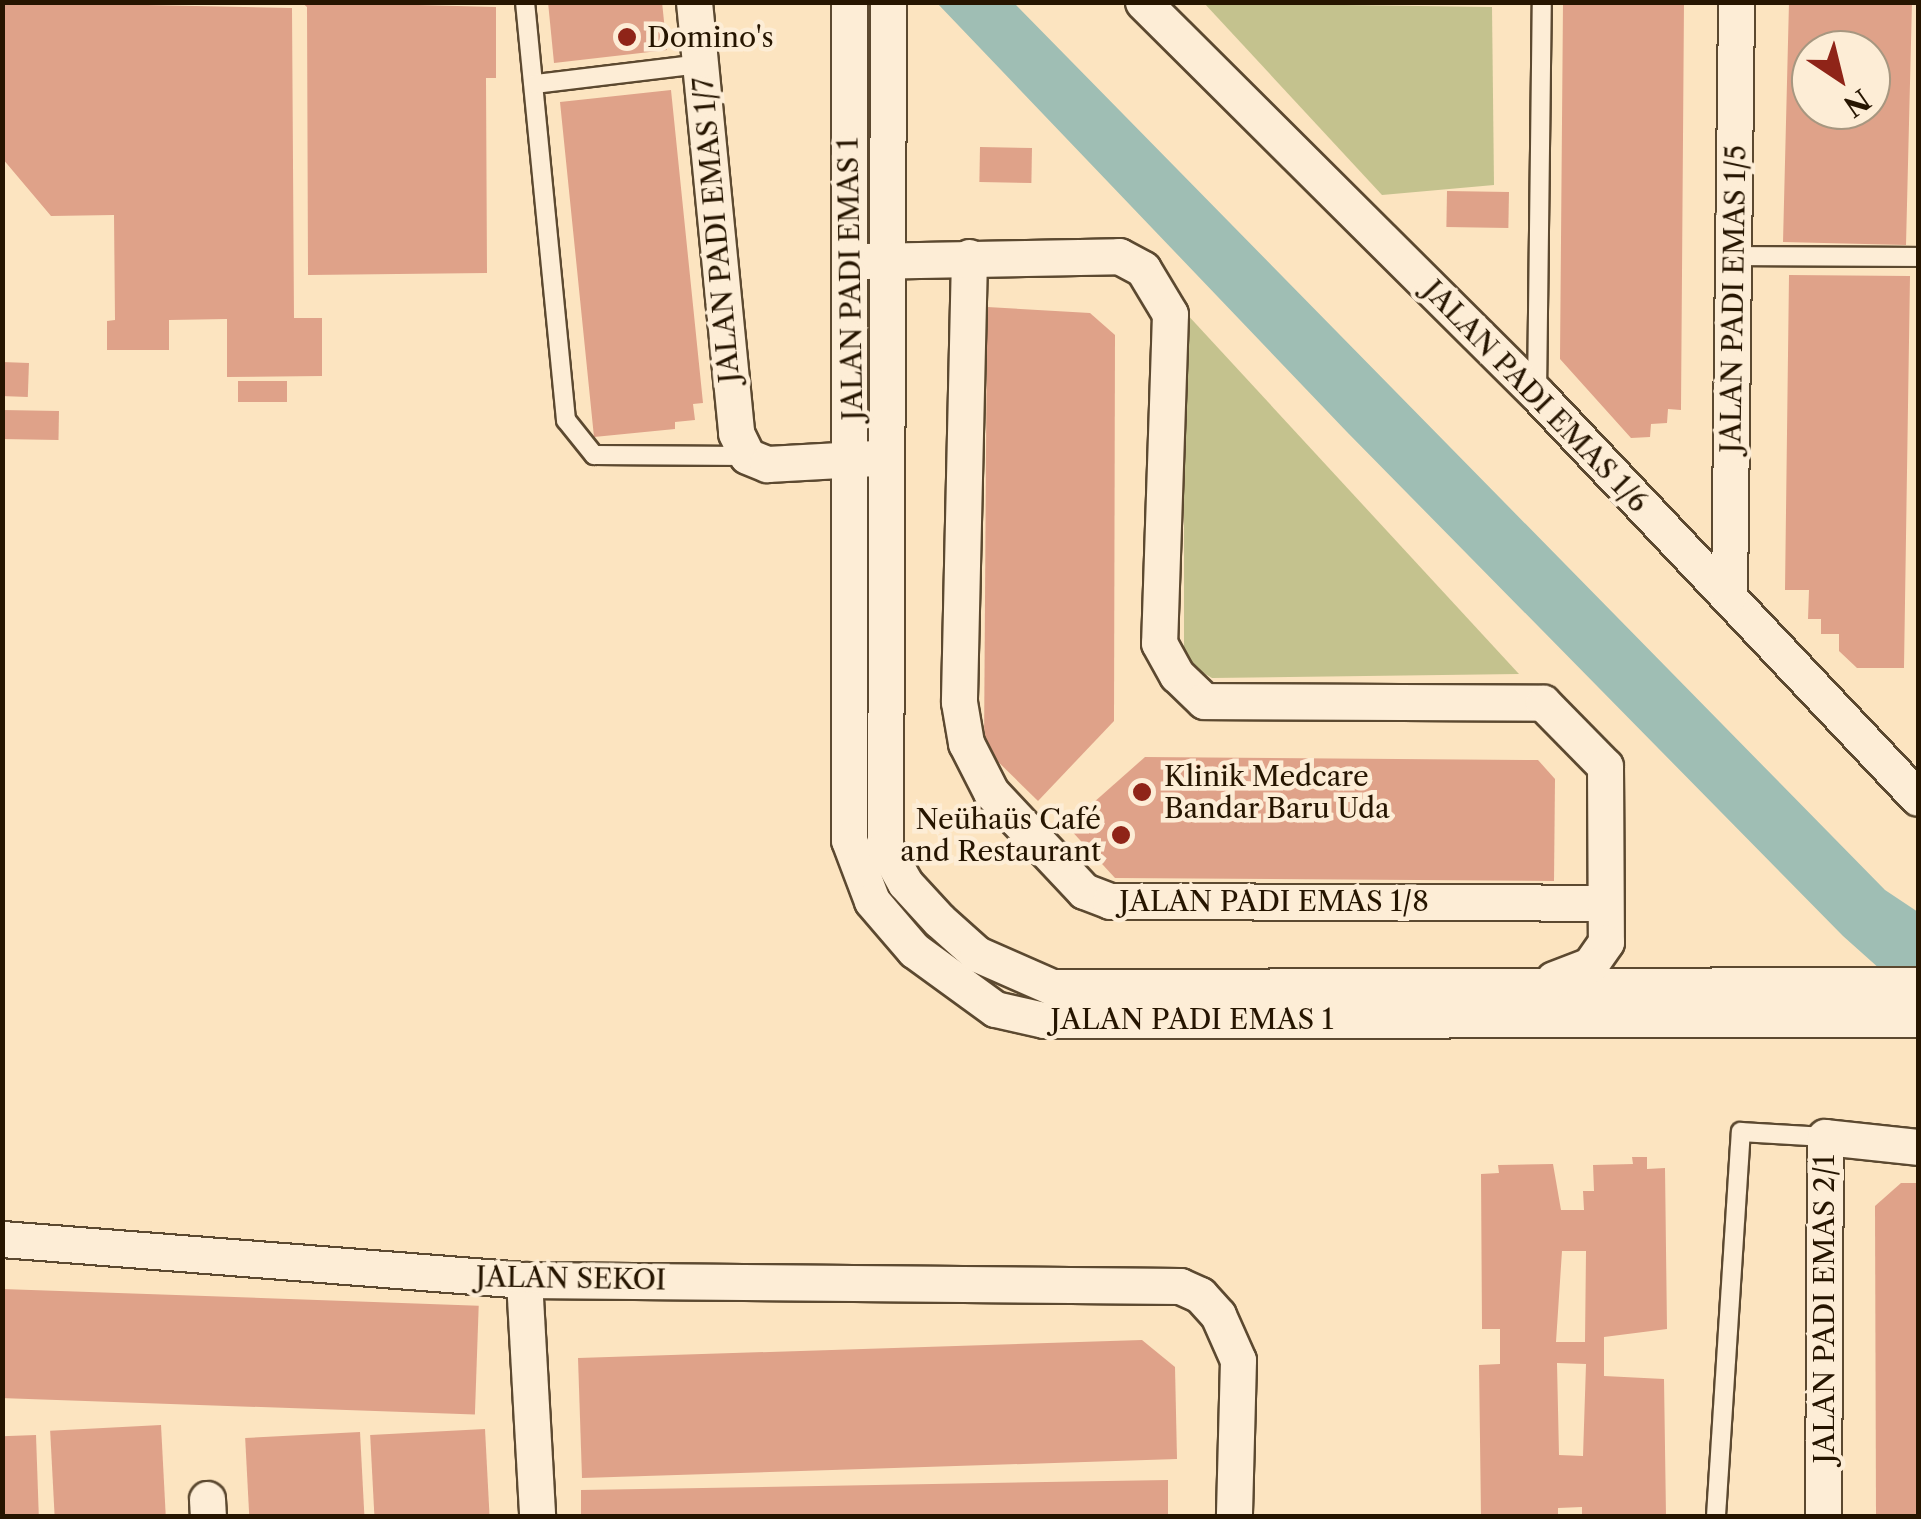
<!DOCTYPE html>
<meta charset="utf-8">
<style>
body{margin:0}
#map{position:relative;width:1921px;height:1519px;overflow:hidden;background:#fce4c0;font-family:"Libre Caslon Text",serif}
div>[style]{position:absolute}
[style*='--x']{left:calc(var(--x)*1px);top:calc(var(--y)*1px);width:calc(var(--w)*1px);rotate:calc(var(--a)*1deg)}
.green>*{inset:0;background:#c4c28e}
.water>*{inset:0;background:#9fbeb4}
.building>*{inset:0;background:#dfa289;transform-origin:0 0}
.roads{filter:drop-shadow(2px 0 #5c4930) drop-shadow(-2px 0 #5c4930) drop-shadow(0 2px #5c4930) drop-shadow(0 -2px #5c4930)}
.service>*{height:18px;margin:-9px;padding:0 9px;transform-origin:9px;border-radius:9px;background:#fdedd6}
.minor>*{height:35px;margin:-17.5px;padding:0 17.5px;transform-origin:17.5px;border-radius:17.5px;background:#fdedd6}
.dots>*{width:28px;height:28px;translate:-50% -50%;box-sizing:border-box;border:5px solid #fdedd6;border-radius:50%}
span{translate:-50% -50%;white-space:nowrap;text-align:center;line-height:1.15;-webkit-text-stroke:9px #fdedd6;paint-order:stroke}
.poi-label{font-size:28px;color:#261500}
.left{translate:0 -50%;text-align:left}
.right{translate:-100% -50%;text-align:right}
.street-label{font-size:28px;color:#261500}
.frame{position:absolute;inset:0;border:5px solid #261500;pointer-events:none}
.north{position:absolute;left:1791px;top:30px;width:100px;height:100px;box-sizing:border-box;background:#fdedd6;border:2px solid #a79780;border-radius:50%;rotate:145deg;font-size:28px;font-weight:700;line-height:40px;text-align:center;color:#261500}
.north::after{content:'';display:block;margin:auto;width:35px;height:45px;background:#8f2418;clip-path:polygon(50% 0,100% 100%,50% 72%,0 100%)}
</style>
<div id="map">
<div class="green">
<i style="clip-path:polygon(1204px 3px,1492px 7px,1494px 185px,1382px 195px)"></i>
<i style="clip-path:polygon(1184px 311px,1519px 674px,1212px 678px,1195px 668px,1184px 652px)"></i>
</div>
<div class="water">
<i style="clip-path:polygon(937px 3px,1014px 3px,1885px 890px,1918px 912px,1918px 1003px,1843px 936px,1347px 432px)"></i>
</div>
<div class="building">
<i style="clip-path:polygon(2px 2px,292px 8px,294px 318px,322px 318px,322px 376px,227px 377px,227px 319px,169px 320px,169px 350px,107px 350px,107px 321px,115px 320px,114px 215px,51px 216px,2px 158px)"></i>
<i style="clip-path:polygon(301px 2px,496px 7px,496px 78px,486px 78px,487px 273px,308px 275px,307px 7px)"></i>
<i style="clip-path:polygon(548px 2px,662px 2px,667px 50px,554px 63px)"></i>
<i style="clip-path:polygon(1563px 2px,1684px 2px,1681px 410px,1668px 409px,1667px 423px,1651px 424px,1650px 437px,1631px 438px,1560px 359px)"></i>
<i style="clip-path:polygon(evenodd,1789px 2px,1912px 2px,1906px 245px,1783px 242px,1789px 2px,1811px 50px,1871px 50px,1871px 110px,1811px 110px,1811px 50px)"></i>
<i style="clip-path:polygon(671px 90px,703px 403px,693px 404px,695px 420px,675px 422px,675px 429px,594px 437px,560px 102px)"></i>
<i style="left:980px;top:147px;width:52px;height:35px;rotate:1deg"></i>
<i style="left:1447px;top:191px;width:62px;height:36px;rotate:1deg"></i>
<i style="clip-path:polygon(1789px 275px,1910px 276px,1904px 668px,1857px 668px,1839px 651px,1839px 634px,1821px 634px,1821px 619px,1808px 619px,1809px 590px,1785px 590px)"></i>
<i style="clip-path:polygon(987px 307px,1090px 313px,1115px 335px,1114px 721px,1038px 801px,984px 748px)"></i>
<i style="left:2px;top:362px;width:27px;height:34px;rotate:2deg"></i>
<i style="left:287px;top:381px;width:21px;height:49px;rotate:90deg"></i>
<i style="left:2px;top:410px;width:57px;height:29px;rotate:1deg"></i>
<i style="clip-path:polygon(1145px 757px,1538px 760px,1555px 779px,1554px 881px,1115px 878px,1067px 826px)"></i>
<i style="clip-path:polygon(evenodd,1632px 1157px,1647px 1157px,1647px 1169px,1665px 1168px,1667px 1329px,1604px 1337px,1604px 1376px,1664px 1379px,1666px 1516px,1582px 1516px,1582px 1507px,1558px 1508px,1558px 1516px,1481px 1516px,1479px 1365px,1500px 1364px,1500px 1329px,1482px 1329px,1481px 1174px,1499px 1173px,1498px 1165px,1553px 1164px,1561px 1210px,1584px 1210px,1583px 1191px,1594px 1191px,1593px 1165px,1633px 1164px,1632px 1157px,1562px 1251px,1586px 1251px,1585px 1342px,1556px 1342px,1562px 1251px,1632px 1157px,1557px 1363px,1586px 1364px,1583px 1456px,1559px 1455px,1557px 1363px)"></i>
<i style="clip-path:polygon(1901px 1183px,1918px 1183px,1918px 1516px,1876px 1516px,1875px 1206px)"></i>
<i style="left:2px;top:1289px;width:477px;height:109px;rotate:2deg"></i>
<i style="clip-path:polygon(1142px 1340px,1175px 1367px,1177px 1459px,582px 1478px,578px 1358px)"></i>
<i style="left:161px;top:1425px;width:91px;height:111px;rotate:87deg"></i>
<i style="left:485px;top:1429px;width:87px;height:115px;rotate:87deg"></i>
<i style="left:360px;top:1432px;width:84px;height:115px;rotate:87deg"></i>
<i style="left:36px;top:1435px;width:81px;height:34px;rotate:88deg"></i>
<i style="clip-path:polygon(1168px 1480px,1168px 1516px,581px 1516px,581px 1490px)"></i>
</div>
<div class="roads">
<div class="service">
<i style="--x:525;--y:2;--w:420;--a:84.4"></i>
<i style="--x:566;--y:420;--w:45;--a:51.3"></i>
<i style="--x:594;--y:455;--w:153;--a:0.4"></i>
<i style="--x:535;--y:84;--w:167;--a:-6.9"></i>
<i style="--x:1733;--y:256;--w:185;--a:0.3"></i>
<i style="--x:1537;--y:394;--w:392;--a:-89.3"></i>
<i style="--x:1716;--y:1516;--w:385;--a:-86.3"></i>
<i style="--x:1741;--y:1132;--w:84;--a:3.4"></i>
</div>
<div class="minor">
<i style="--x:694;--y:2;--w:433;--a:84.4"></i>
<i style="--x:736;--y:433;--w:25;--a:64"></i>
<i style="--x:747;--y:456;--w:22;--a:22"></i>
<i style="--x:767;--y:464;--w:109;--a:-3.2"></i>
<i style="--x:849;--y:2;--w:838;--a:90"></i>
<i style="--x:849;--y:840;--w:65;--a:69.3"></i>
<i style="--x:872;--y:901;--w:65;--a:49.4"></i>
<i style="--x:914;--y:950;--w:100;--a:36.1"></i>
<i style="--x:995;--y:1009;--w:50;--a:12.7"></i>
<i style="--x:1044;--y:1020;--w:874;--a:-0.07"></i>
<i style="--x:888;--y:2;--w:845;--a:90.2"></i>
<i style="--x:885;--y:847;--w:41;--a:60.9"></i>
<i style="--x:905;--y:883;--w:50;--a:47.4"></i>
<i style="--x:939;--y:920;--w:51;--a:41.8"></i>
<i style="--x:977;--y:954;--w:82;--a:23.7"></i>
<i style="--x:1052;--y:987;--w:866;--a:-0.13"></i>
<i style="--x:1143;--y:2;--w:556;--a:44.85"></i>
<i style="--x:1537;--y:394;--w:555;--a:46.68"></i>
<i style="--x:969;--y:257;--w:445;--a:91.3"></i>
<i style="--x:959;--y:702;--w:42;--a:80.3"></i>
<i style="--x:966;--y:743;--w:55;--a:63"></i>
<i style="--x:991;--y:792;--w:136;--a:46.8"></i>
<i style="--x:1084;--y:891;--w:28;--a:21"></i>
<i style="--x:1110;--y:901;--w:495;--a:0.2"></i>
<i style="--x:866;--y:261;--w:253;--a:-1.1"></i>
<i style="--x:1119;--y:256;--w:27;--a:28"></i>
<i style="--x:1143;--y:269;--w:52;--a:59"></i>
<i style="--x:1170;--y:314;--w:329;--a:91.9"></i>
<i style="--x:1159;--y:643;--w:37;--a:61"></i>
<i style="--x:1177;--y:675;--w:37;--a:44"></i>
<i style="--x:1204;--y:701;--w:339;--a:0.3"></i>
<i style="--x:1543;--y:703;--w:88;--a:45.5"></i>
<i style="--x:1605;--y:766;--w:176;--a:89.7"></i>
<i style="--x:1606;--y:942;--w:28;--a:125"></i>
<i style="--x:1590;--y:965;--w:39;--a:159"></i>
<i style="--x:1729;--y:595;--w:593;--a:-89.32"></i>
<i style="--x:2;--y:1239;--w:524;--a:4.49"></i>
<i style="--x:524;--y:1280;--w:656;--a:0.52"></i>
<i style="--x:1180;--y:1286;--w:22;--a:24"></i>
<i style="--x:1200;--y:1295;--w:27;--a:48"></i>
<i style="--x:1218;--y:1315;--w:49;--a:66"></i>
<i style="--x:1238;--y:1360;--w:156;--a:91.5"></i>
<i style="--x:524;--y:1280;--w:236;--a:86.8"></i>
<i style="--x:207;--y:1499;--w:17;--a:87"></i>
<i style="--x:1823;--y:1516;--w:379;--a:-89.7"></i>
<i style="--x:1825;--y:1137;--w:94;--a:6.1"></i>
</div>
</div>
<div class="dots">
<i style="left:627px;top:37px;background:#8f2418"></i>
<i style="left:1142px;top:792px;background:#8f2418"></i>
<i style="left:1121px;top:835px;background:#8f2418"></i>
</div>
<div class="poi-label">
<span class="left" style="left:647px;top:37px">Domino's</span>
<span class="left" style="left:1164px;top:792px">Klinik Medcare<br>Bandar Baru Uda</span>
<span class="right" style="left:1101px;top:835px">Neühaüs Café<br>and Restaurant</span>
</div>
<div class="street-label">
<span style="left:716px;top:230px;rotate:-95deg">JALAN PADI EMAS 1/7</span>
<span style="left:850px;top:279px;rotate:-91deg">JALAN PADI EMAS 1</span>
<span style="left:1733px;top:299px;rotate:-89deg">JALAN PADI EMAS 1/5</span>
<span style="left:1536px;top:396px;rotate:46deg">JALAN PADI EMAS 1/6</span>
<span style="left:1274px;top:901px">JALAN PADI EMAS 1/8</span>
<span style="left:1192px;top:1019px">JALAN PADI EMAS 1</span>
<span style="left:571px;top:1278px;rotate:1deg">JALAN SEKOI</span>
<span style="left:1824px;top:1309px;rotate:-90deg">JALAN PADI EMAS 2/1</span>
</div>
<div class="frame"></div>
<div class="north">N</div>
</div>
